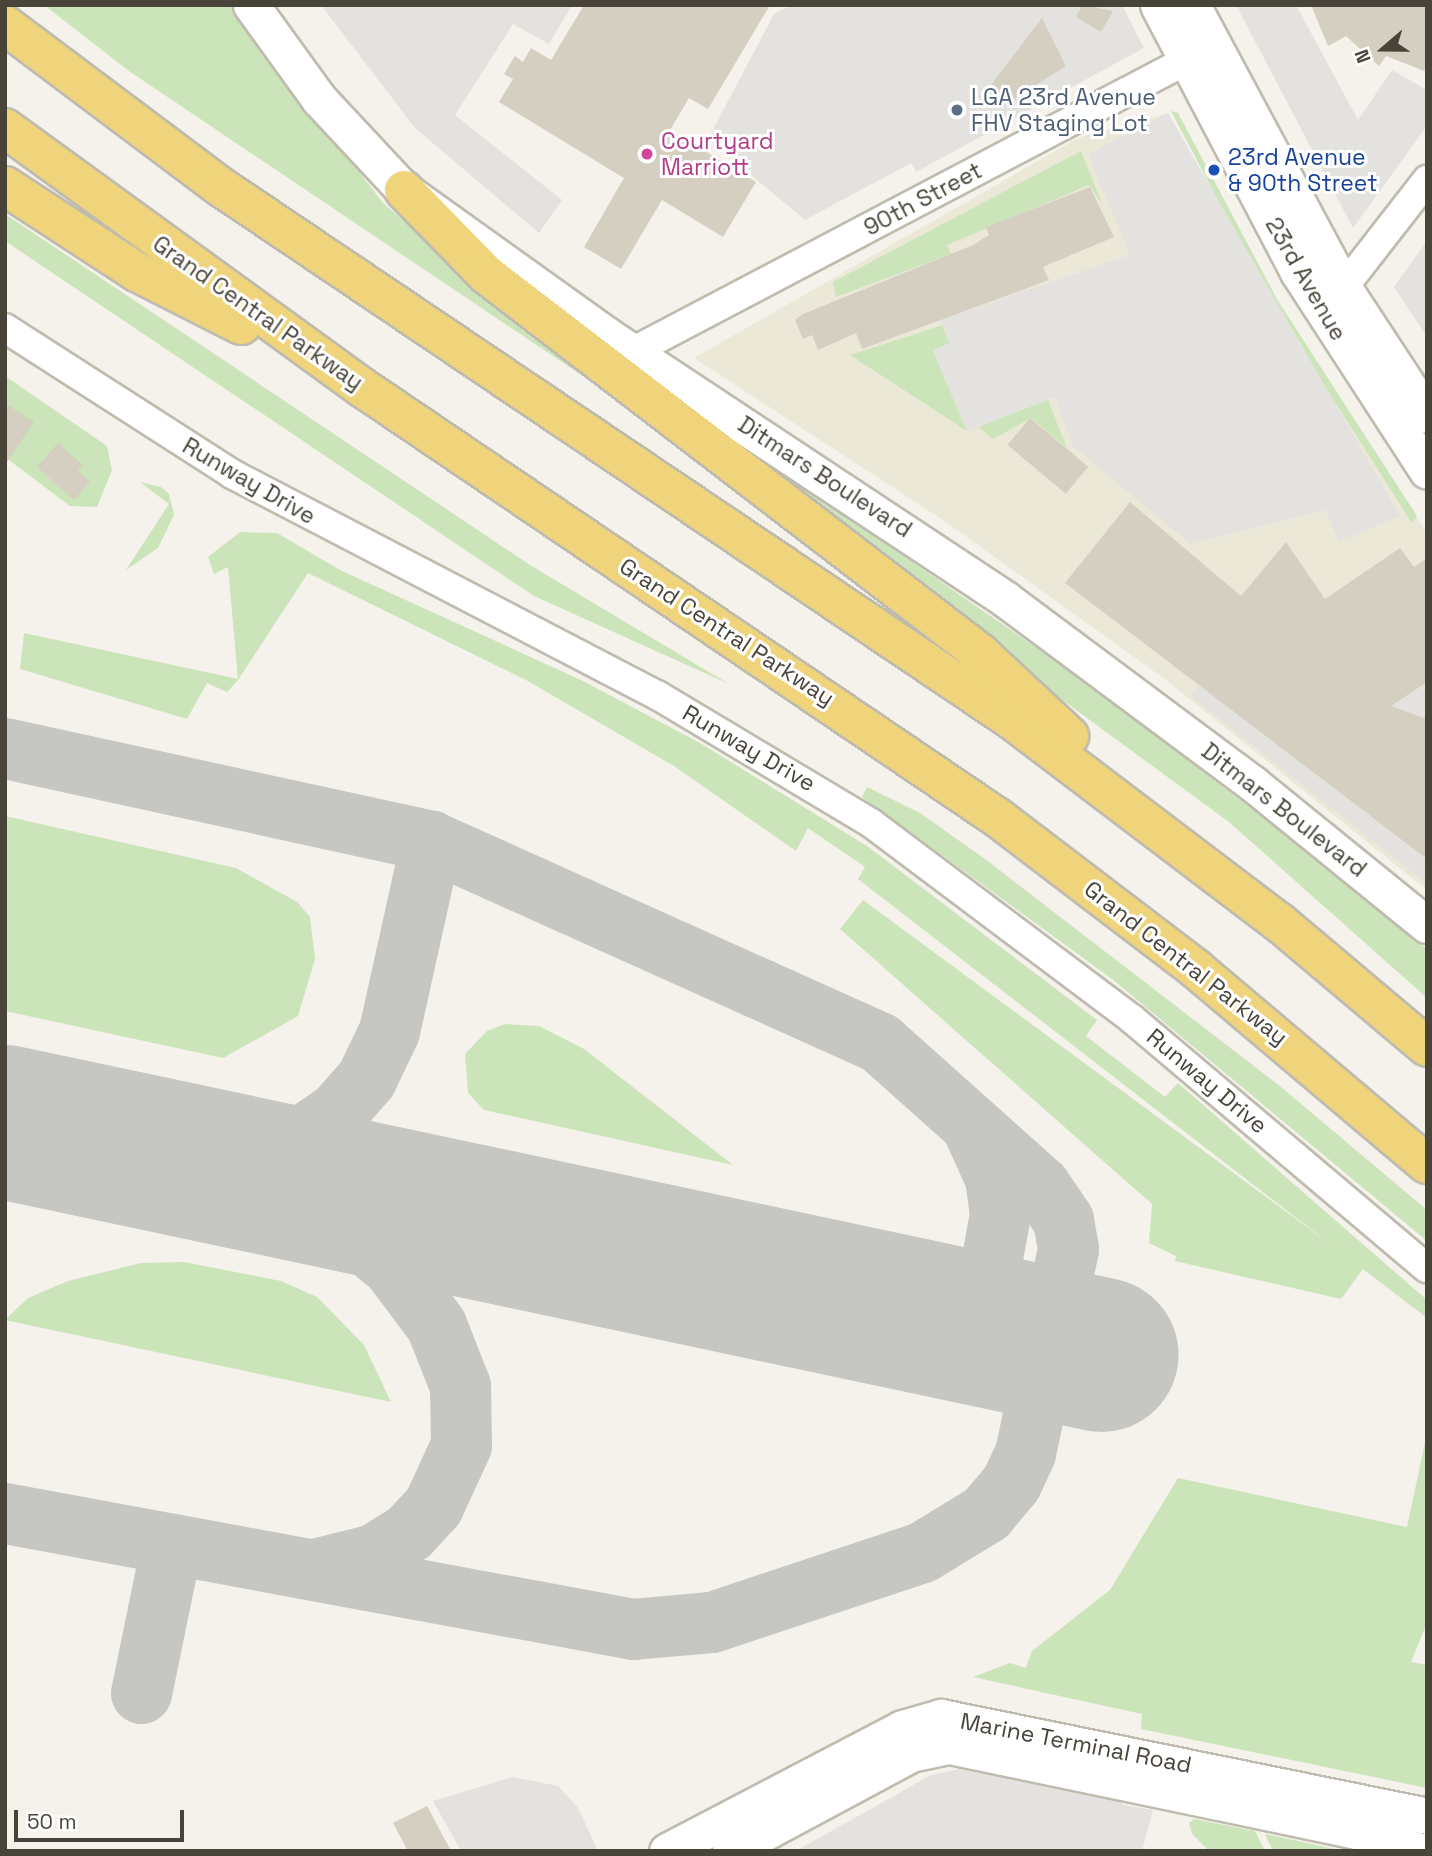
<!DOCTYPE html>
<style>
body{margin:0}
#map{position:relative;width:1432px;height:1856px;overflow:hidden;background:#f4f2eb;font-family:"Space Grotesk",sans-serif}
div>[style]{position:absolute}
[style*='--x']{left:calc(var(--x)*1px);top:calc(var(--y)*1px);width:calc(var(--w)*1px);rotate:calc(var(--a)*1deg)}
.education>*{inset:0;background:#ebe8d7}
.green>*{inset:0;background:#cce4b9}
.parking>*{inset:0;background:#e3e2df}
.taxiway>*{height:61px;margin:-30.5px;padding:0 30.5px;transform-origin:30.5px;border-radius:30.5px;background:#c6c6c2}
.runway>*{height:154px;margin:-77px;padding:0 77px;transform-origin:77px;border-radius:77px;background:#c6c6c2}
.building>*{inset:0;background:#d5cfc2;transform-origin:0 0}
.roads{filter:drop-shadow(2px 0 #bfbbaf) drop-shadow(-2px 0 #bfbbaf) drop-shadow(0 2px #bfbbaf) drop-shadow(0 -2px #bfbbaf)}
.minor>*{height:28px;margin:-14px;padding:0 14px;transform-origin:14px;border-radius:14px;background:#fff}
.tertiary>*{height:35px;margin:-17.5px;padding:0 17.5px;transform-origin:17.5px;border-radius:17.5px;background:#fff}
.motorway>*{height:38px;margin:-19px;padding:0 19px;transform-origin:19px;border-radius:19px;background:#efd47b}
.dots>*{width:19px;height:19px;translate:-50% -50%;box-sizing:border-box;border:4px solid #fff;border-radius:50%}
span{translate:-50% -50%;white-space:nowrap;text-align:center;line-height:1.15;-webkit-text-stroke:6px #fff;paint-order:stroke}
.service-label{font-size:23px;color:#4e5e75}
.left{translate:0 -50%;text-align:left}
.hotel-label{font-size:23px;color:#b23c85}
.transit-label{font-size:23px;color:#164399}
.street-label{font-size:23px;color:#48443a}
.frame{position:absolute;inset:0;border:7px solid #48443a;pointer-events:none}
.north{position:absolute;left:1348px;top:14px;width:70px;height:70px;-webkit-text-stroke:5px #fff;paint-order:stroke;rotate:250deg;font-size:19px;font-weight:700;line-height:28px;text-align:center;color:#48443a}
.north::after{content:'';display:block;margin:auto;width:24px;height:32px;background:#48443a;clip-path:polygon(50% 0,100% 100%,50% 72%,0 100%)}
.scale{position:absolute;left:14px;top:1810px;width:170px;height:32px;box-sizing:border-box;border:4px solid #48443a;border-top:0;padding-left:9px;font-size:21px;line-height:24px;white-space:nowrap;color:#48443a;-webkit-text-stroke:5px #fff;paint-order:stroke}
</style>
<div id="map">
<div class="education">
<i style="clip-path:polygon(1168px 113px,1273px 305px,1427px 533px,1427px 890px,1166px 680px,946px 522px,694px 358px,1078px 138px)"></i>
</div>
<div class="green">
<i style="clip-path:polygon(44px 5px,232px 5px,383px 203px,593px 383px,129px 71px)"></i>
<i style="clip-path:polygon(1171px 111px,1178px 113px,1278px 301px,1417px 516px,1412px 523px,1273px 305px)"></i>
<i style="clip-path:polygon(1081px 151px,1103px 206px,1089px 185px,947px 245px,951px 254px,836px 297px,833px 282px)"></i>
<i style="clip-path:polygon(5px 214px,530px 565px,729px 684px,534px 596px,5px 241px)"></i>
<i style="clip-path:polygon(943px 325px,950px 343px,933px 351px,967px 431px,850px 355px)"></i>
<i style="clip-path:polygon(5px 376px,107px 446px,112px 470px,97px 507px,70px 506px,5px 457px)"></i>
<i style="clip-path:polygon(1048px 400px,1067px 448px,1031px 418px,993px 439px,978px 427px)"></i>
<i style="clip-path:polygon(702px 417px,1086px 682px,1261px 816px,1427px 949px,1427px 998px,1229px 822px,971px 633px)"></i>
<i style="clip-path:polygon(140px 482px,161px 487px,169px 494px,174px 515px,158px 548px,126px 570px,169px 504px)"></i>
<i style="clip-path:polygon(240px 532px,277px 533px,342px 571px,581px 680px,700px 743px,867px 846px,1097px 1020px,1086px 1036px,1165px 1097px,1178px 1083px,1427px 1300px,1427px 1318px,1363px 1269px,1341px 1299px,1175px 1261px,1176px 1256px,1149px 1243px,1152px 1204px,840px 929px,863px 900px,1330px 1244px,858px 879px,865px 867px,808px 828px,796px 851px,674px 766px,526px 680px,308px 573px,238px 680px,227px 692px,207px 683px,187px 719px,20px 669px,24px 633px,238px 679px,228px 567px,214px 574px,208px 557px)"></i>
<i style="clip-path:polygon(867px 787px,920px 813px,985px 859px,1281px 1087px,1427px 1210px,1427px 1241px,1112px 979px,862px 797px)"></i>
<i style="clip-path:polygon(5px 816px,236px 868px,297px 902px,310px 917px,315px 959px,298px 1016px,223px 1058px,5px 1011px)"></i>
<i style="clip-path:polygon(505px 1024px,539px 1026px,584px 1049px,733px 1165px,484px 1110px,468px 1093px,465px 1054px,487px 1031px)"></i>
<i style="clip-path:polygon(184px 1262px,281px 1281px,317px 1297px,364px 1345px,391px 1402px,5px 1320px,28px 1298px,68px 1281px,141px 1263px)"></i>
<i style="clip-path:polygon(1427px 1433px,1427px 1623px,1411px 1662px,1427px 1665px,1427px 1788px,1141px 1729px,1142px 1714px,973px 1677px,1010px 1663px,1026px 1668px,1032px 1651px,1110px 1590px,1178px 1478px,1407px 1527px)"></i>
<i style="clip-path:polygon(1194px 1819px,1255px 1831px,1265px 1851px,1209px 1851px,1192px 1834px,1189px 1823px)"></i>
<i style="clip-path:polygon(1265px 1834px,1344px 1851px,1273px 1851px)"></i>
</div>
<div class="parking">
<i style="clip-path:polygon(321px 5px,572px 5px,549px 44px,513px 24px,455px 115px,562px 200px,539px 233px,415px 128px)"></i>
<i style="clip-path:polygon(792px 5px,1122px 5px,1144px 48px,916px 172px,911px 163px,805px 220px,708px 139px,774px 14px)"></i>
<i style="clip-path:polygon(1236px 5px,1296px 5px,1358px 120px,1392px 70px,1427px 90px,1427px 126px,1353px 228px)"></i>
<i style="clip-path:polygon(1168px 113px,1400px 516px,1339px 541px,1325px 510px,1191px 544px,1073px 446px,1055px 397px,967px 431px,933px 350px,949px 343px,940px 320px,1130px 255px,1088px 154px)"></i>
<i style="clip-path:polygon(1427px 241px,1427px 337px,1394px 287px)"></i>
<i style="clip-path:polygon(1205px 676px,1427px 845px,1427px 884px,1191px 696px)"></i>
<i style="clip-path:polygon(1427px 682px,1427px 719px,1391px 706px)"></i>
<i style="clip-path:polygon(974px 1766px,1110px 1793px,1124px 1805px,1153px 1810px,1142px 1851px,796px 1851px,931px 1775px)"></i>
<i style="clip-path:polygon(513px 1777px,558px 1786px,578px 1808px,598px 1851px,461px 1851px,433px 1801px)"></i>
</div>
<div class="taxiway">
<i style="--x:5;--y:748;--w:436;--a:12.3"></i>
<i style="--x:431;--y:841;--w:492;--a:24.2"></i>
<i style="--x:880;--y:1043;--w:215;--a:41.8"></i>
<i style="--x:1040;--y:1186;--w:41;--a:55.9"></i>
<i style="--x:1063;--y:1220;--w:29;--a:80"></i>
<i style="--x:1068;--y:1249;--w:208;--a:101.9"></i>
<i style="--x:1025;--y:1453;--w:33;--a:115"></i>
<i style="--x:1011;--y:1483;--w:39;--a:130"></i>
<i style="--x:986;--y:1513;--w:75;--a:148.6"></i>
<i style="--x:922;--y:1552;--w:222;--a:161.6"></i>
<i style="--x:711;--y:1622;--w:78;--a:174.9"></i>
<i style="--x:633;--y:1629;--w:639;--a:-169.53"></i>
<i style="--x:972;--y:1127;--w:56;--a:65.7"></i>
<i style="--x:995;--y:1178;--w:36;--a:82"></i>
<i style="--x:1000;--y:1214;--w:117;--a:100.3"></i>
<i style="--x:187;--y:1162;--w:79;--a:-8"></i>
<i style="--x:265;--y:1151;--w:41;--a:-22.8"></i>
<i style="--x:303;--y:1135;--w:41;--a:-34.1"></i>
<i style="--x:337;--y:1112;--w:44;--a:-48.7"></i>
<i style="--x:366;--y:1079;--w:53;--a:-64.4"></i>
<i style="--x:389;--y:1031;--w:195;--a:-77.5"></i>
<i style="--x:263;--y:1179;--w:81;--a:29.4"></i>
<i style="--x:334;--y:1219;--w:75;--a:39"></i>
<i style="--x:392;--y:1266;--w:74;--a:53.3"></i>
<i style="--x:436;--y:1325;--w:66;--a:68.5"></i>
<i style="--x:460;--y:1386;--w:59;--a:89"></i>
<i style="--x:461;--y:1445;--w:67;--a:114.7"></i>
<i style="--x:433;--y:1506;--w:35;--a:133"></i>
<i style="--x:409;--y:1532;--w:41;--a:147.8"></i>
<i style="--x:374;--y:1554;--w:62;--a:166"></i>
<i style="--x:141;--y:1693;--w:149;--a:-78.4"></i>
</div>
<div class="runway">
<i style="--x:5;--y:1122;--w:1121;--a:11.99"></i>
</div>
<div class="building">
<i style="clip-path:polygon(584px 5px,770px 5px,708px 109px,689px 98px,670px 130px,756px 182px,723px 237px,662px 200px,621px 269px,584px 247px,624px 178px,499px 102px,513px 79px,504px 74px,515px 56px,523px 62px,531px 48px,551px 60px)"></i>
<i style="clip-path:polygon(1082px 5px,1113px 11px,1101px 32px,1076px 17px)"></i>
<i style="clip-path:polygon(1311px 5px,1427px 5px,1427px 72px,1386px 56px,1379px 66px,1346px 36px,1328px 46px)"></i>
<i style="clip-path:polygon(1042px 18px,1066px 66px,1001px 107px,984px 94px)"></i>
<i style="clip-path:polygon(1090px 187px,1114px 237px,1043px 267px,1049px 280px,862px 349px,856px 333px,818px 350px,812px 335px,803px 339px,795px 320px,803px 314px,973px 245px,989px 235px,986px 227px)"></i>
<i style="clip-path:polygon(5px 403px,34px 422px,5px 465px)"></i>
<i style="left:1030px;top:418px;width:76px;height:35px;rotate:40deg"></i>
<i style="clip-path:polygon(58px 443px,83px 465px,78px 471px,90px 482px,74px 500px,37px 467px)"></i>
<i style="clip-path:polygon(1130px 502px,1241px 596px,1286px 542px,1325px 599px,1400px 548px,1414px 567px,1427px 558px,1427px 682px,1391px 706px,1427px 719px,1427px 859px,1065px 583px)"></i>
<i style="clip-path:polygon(427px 1806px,451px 1851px,408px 1851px,393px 1823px)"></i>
</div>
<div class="roads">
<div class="minor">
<i style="--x:1332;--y:302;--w:155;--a:-52.1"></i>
<i style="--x:5;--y:328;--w:270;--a:32.7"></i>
<i style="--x:232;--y:474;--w:479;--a:27.5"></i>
<i style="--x:657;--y:695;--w:249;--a:30.9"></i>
<i style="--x:871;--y:823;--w:326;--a:36.9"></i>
<i style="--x:1132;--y:1019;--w:386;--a:40.2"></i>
<i style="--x:632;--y:352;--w:649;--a:-27.75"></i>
</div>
<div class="tertiary">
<i style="--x:251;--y:5;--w:116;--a:54.1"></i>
<i style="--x:319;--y:99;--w:125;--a:47"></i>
<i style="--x:404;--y:190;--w:251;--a:35.6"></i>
<i style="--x:608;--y:336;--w:476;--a:33.5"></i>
<i style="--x:1005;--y:599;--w:308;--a:36.7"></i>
<i style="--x:1252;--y:783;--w:225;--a:39.1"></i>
<i style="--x:1158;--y:5;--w:301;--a:62.3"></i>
<i style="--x:1298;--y:272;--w:237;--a:57"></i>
<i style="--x:1192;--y:5;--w:320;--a:61.8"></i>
<i style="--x:1343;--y:287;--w:153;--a:56.7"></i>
<i style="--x:667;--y:1851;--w:265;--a:-27.6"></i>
<i style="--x:902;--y:1728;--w:41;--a:-15.8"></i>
<i style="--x:941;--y:1717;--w:496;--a:11.5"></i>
<i style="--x:730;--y:1851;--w:205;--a:-28.2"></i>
<i style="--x:911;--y:1754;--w:40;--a:-12"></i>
<i style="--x:950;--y:1746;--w:412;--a:11.8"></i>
<i style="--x:1353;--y:1830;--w:70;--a:17.4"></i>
</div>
<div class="motorway">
<i style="--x:5;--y:25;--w:270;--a:36.9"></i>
<i style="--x:221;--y:187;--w:957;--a:33.97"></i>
<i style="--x:1015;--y:722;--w:333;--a:37.2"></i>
<i style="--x:1280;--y:923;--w:192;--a:40.1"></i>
<i style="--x:5;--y:128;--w:442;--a:36"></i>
<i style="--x:363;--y:388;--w:767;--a:34.1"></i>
<i style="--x:998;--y:818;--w:249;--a:37.3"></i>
<i style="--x:1196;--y:969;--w:302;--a:40.2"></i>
<i style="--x:5;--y:186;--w:158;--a:33.1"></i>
<i style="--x:137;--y:272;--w:117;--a:27"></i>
<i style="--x:404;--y:190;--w:119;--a:45.7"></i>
<i style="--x:487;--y:275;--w:621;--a:37.48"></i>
<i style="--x:980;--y:653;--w:122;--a:43"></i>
</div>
</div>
<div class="dots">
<i style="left:957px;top:110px;background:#5c6f8a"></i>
<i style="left:647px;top:154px;background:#d1479c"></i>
<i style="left:1214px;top:170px;background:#1a4fb4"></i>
</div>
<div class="service-label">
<span class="left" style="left:971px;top:110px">LGA 23rd Avenue<br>FHV Staging Lot</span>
</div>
<div class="hotel-label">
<span class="left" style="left:661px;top:154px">Courtyard<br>Marriott</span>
</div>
<div class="transit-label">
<span class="left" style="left:1228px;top:170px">23rd Avenue<br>&amp; 90th Street</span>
</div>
<div class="street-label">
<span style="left:923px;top:199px;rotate:-28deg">90th Street</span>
<span style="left:1306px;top:279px;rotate:60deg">23rd Avenue</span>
<span style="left:258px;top:313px;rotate:35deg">Grand Central Parkway</span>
<span style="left:825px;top:477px;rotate:33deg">Ditmars Boulevard</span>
<span style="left:249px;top:481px;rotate:30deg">Runway Drive</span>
<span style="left:727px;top:632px;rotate:33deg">Grand Central Parkway</span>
<span style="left:749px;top:748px;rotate:30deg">Runway Drive</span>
<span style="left:1284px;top:810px;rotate:38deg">Ditmars Boulevard</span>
<span style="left:1186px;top:963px;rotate:38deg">Grand Central Parkway</span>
<span style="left:1207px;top:1081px;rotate:40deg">Runway Drive</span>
<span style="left:1076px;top:1743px;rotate:11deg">Marine Terminal Road</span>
</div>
<div class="frame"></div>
<div class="north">N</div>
<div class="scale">50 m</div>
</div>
